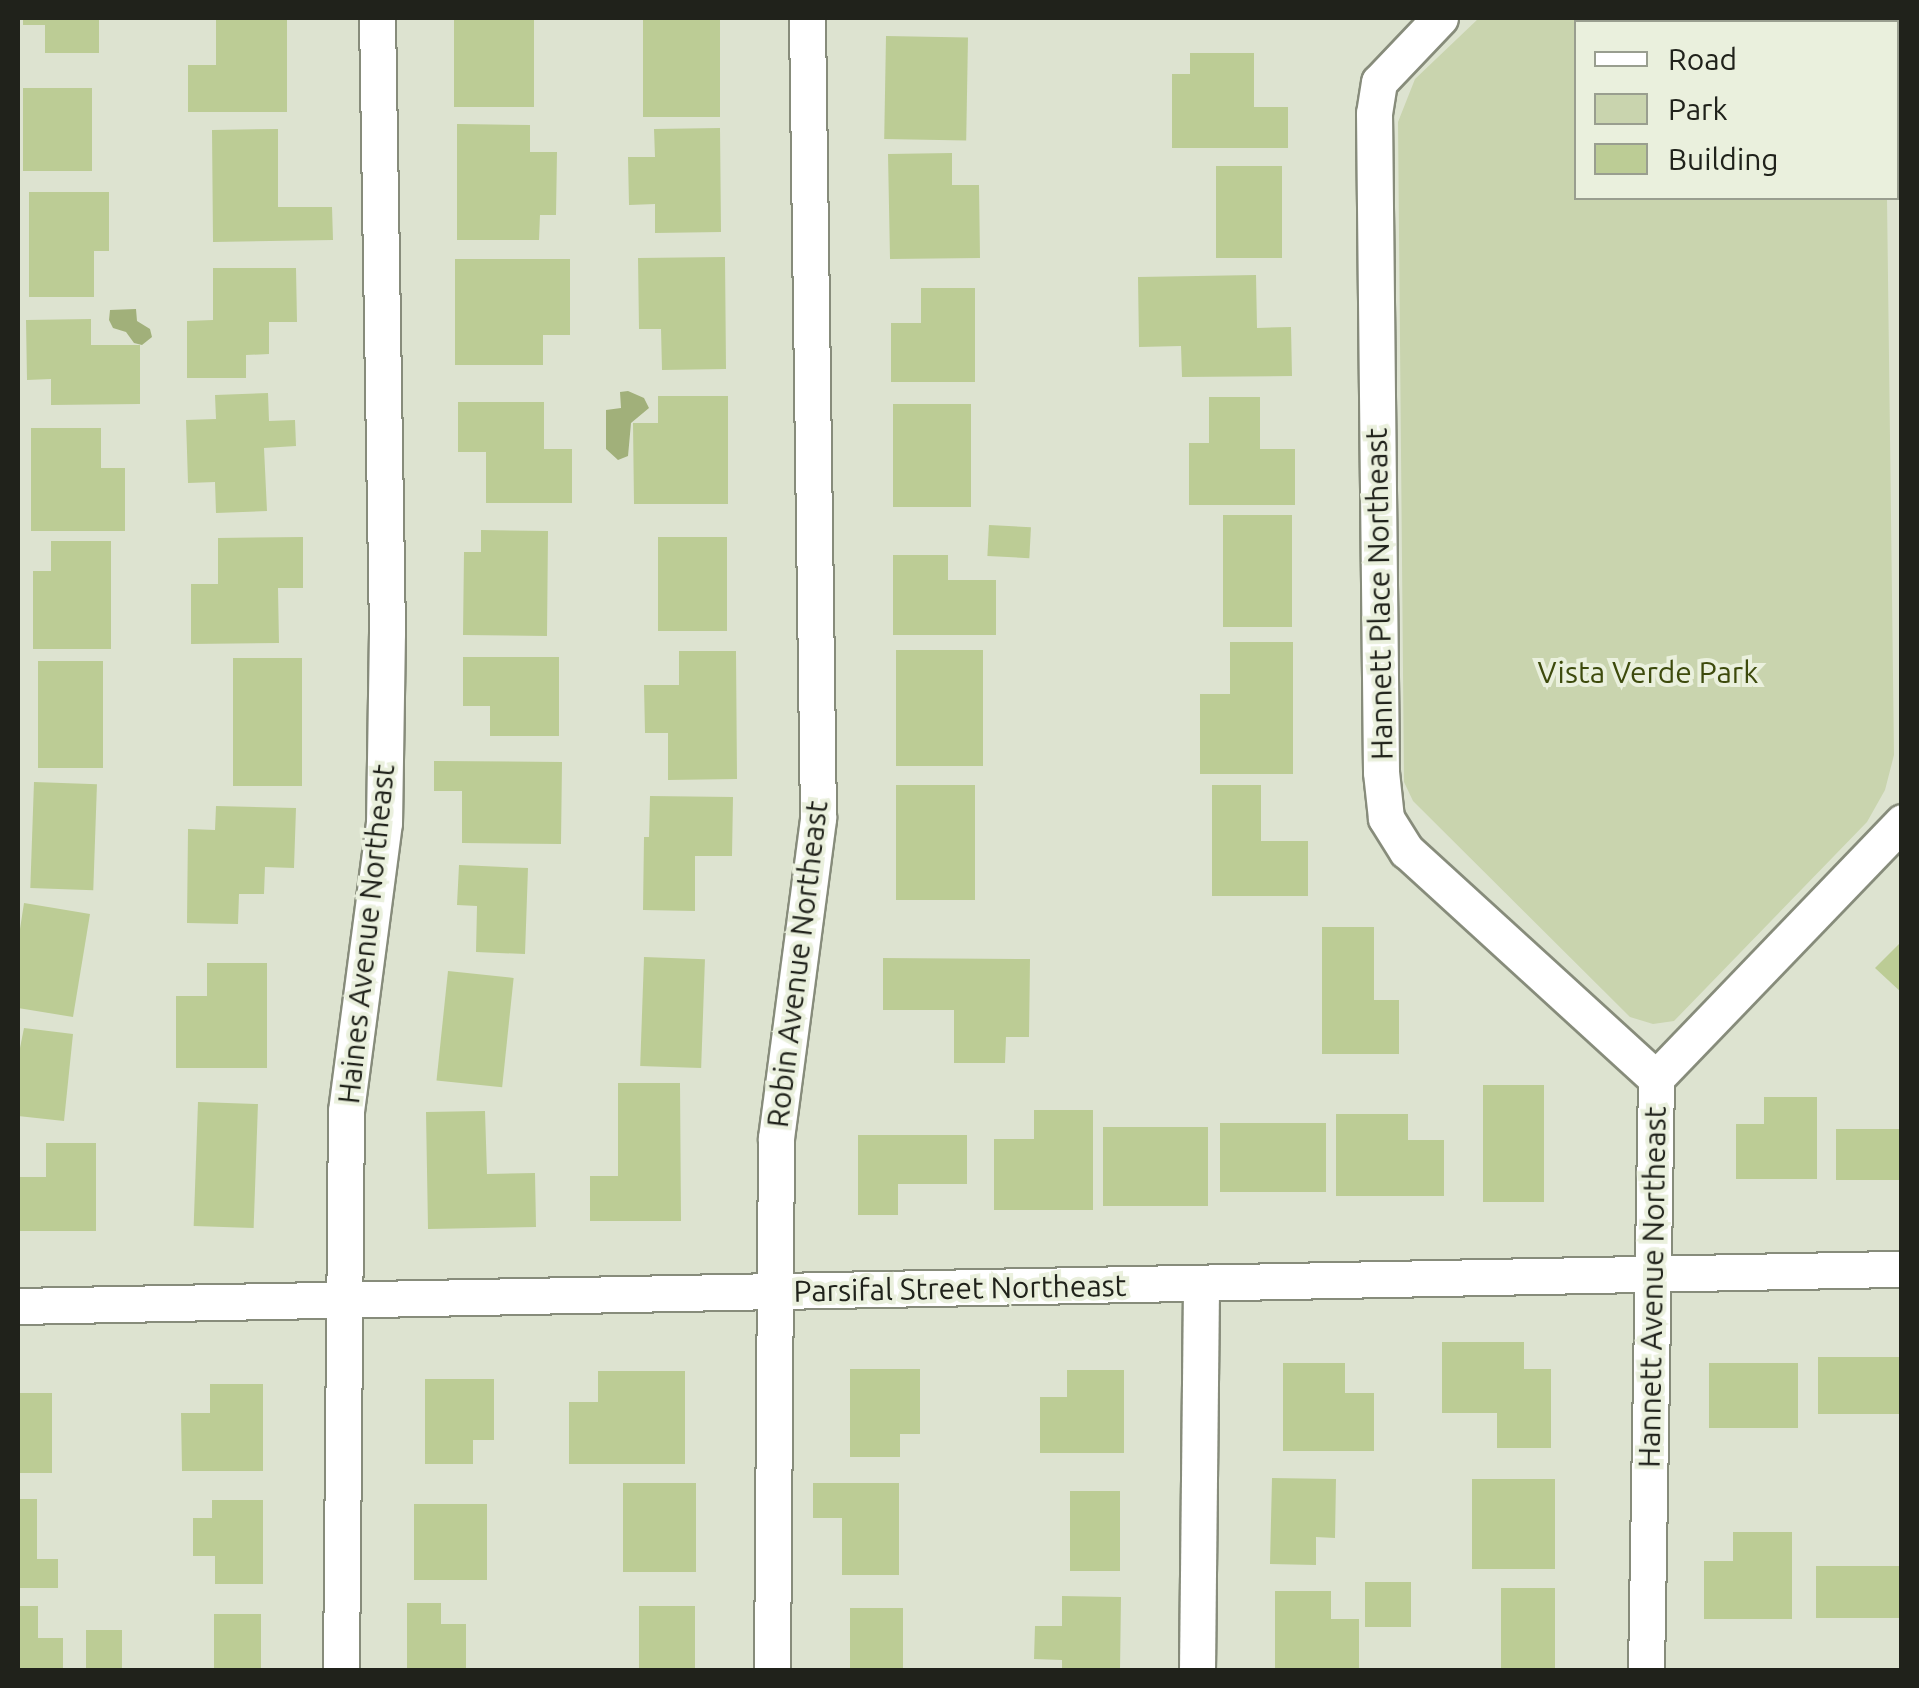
<!DOCTYPE html>
<style>
body{margin:0}
#map{position:relative;width:1919px;height:1688px;overflow:hidden;background:#dde3d0;font-family:Ubuntu,sans-serif}
div>[style]{position:absolute}
[style*='--x']{left:calc(var(--x)*1px);top:calc(var(--y)*1px);width:calc(var(--w)*1px);rotate:calc(var(--a)*1deg)}
.green>*{inset:0;background:#c9d4ae}
.water>*{inset:0;background:#a1b07a}
.building>*{inset:0;background:#bccc95;transform-origin:0 0}
.roads{filter:drop-shadow(2px 0 #878c7b) drop-shadow(-2px 0 #878c7b) drop-shadow(0 2px #878c7b) drop-shadow(0 -2px #878c7b)}
.minor>*{height:35px;margin:-17.5px;padding:0 17.5px;transform-origin:17.5px;border-radius:17.5px;background:#fff}
span{translate:-50% -50%;white-space:nowrap;text-align:center;line-height:1.15;-webkit-text-stroke:8px #eaf0dd;paint-order:stroke}
.street-label{font-size:30px;color:#20221b}
.park-label{font-size:30px;color:#3d4a0c}
.frame{position:absolute;inset:0;border:20px solid #20221b;pointer-events:none}
.legend{position:absolute;left:1574px;top:20px;width:325px;height:180px;box-sizing:border-box;background:#eaf0dd;border:2px solid #999e8f;margin:0;padding:12px 18px;list-style:none;font-size:30px;color:#20221b}
.legend li{display:flex;align-items:center;gap:20px;height:50px}
.legend b{width:50px;border:2px solid #999e8f}
</style>
<div id="map">
<div class="green">
<i style="clip-path:polygon(1479px 18px,1867px 18px,1872px 22px,1576px 22px,1576px 198px,1887px 198px,1894px 755px,1885px 790px,1867px 822px,1674px 1021px,1653px 1024px,1630px 1017px,1413px 801px,1404px 782px,1398px 122px,1415px 79px)"></i>
</div>
<div class="water">
<i style="clip-path:polygon(136px 309px,137px 321px,150px 329px,152px 337px,142px 345px,134px 343px,126px 332px,113px 328px,109px 320px,110px 310px)"></i>
<i style="clip-path:polygon(628px 391px,644px 398px,649px 408px,631px 423px,628px 456px,618px 460px,606px 449px,606px 410px,621px 408px,620px 392px)"></i>
</div>
<div class="building">
<i style="clip-path:polygon(23px 18px,99px 18px,99px 53px,45px 53px,45px 25px,23px 25px)"></i>
<i style="clip-path:polygon(216px 18px,287px 18px,287px 112px,188px 112px,188px 65px,216px 65px)"></i>
<i style="left:454px;top:18px;width:80px;height:89px"></i>
<i style="left:643px;top:18px;width:77px;height:99px"></i>
<i style="left:886px;top:36px;width:82px;height:103px;rotate:1deg"></i>
<i style="clip-path:polygon(1190px 53px,1254px 53px,1254px 107px,1288px 107px,1288px 148px,1172px 148px,1172px 74px,1190px 74px)"></i>
<i style="left:23px;top:88px;width:69px;height:83px"></i>
<i style="clip-path:polygon(457px 124px,530px 125px,530px 152px,557px 152px,556px 215px,540px 215px,539px 240px,457px 240px)"></i>
<i style="clip-path:polygon(720px 128px,721px 232px,655px 233px,655px 204px,629px 205px,628px 157px,655px 157px,654px 129px)"></i>
<i style="clip-path:polygon(278px 129px,278px 207px,332px 207px,333px 240px,213px 242px,212px 130px)"></i>
<i style="clip-path:polygon(952px 153px,952px 185px,979px 185px,980px 258px,890px 259px,888px 154px)"></i>
<i style="left:1216px;top:166px;width:66px;height:92px"></i>
<i style="clip-path:polygon(29px 192px,109px 192px,109px 251px,94px 251px,94px 297px,29px 297px)"></i>
<i style="clip-path:polygon(725px 257px,726px 369px,662px 370px,661px 329px,639px 329px,638px 258px)"></i>
<i style="clip-path:polygon(455px 259px,570px 259px,570px 335px,543px 335px,543px 365px,455px 365px)"></i>
<i style="clip-path:polygon(213px 268px,296px 268px,297px 322px,269px 322px,269px 354px,246px 355px,246px 378px,187px 378px,187px 321px,213px 320px)"></i>
<i style="clip-path:polygon(1256px 275px,1257px 328px,1291px 327px,1292px 376px,1182px 377px,1181px 346px,1139px 347px,1138px 277px)"></i>
<i style="clip-path:polygon(921px 288px,975px 288px,975px 382px,891px 382px,891px 323px,921px 323px)"></i>
<i style="clip-path:polygon(91px 319px,91px 345px,140px 345px,140px 404px,51px 405px,51px 379px,27px 380px,26px 320px)"></i>
<i style="clip-path:polygon(268px 393px,269px 421px,295px 420px,296px 446px,264px 448px,267px 511px,216px 513px,215px 482px,188px 483px,186px 420px,216px 419px,215px 395px)"></i>
<i style="clip-path:polygon(658px 396px,728px 396px,728px 504px,634px 504px,633px 423px,658px 423px)"></i>
<i style="clip-path:polygon(1209px 397px,1260px 397px,1260px 449px,1295px 449px,1295px 505px,1189px 505px,1189px 443px,1209px 443px)"></i>
<i style="clip-path:polygon(458px 402px,544px 402px,544px 449px,572px 449px,572px 503px,486px 503px,486px 452px,458px 452px)"></i>
<i style="left:893px;top:404px;width:78px;height:103px"></i>
<i style="clip-path:polygon(31px 428px,101px 428px,101px 468px,125px 468px,125px 531px,31px 531px)"></i>
<i style="left:1223px;top:515px;width:69px;height:112px"></i>
<i style="left:989px;top:525px;width:42px;height:31px;rotate:3deg"></i>
<i style="clip-path:polygon(481px 530px,548px 531px,547px 636px,463px 635px,464px 552px,481px 552px)"></i>
<i style="clip-path:polygon(303px 537px,303px 588px,278px 588px,279px 643px,191px 644px,191px 584px,218px 584px,218px 538px)"></i>
<i style="left:658px;top:537px;width:69px;height:94px"></i>
<i style="clip-path:polygon(51px 541px,111px 541px,111px 649px,33px 649px,33px 571px,51px 571px)"></i>
<i style="clip-path:polygon(893px 555px,948px 555px,948px 580px,996px 580px,996px 635px,893px 635px)"></i>
<i style="clip-path:polygon(1230px 642px,1293px 642px,1293px 774px,1200px 774px,1200px 694px,1230px 694px)"></i>
<i style="left:896px;top:650px;width:87px;height:116px"></i>
<i style="clip-path:polygon(679px 651px,736px 651px,737px 779px,668px 780px,668px 733px,645px 733px,644px 685px,679px 685px)"></i>
<i style="clip-path:polygon(463px 657px,559px 657px,559px 736px,490px 736px,490px 706px,463px 706px)"></i>
<i style="left:233px;top:658px;width:69px;height:128px"></i>
<i style="left:38px;top:661px;width:65px;height:107px"></i>
<i style="clip-path:polygon(434px 761px,562px 762px,561px 844px,462px 843px,462px 791px,434px 791px)"></i>
<i style="left:34px;top:782px;width:63px;height:106px;rotate:2deg"></i>
<i style="left:896px;top:785px;width:79px;height:115px"></i>
<i style="clip-path:polygon(1212px 785px,1261px 785px,1261px 841px,1308px 841px,1308px 896px,1212px 896px)"></i>
<i style="clip-path:polygon(650px 796px,733px 797px,732px 856px,695px 856px,695px 911px,643px 910px,644px 837px,649px 837px)"></i>
<i style="clip-path:polygon(216px 806px,296px 808px,294px 868px,265px 867px,264px 894px,239px 894px,238px 924px,187px 923px,188px 829px,215px 830px)"></i>
<i style="clip-path:polygon(459px 865px,528px 868px,525px 954px,476px 952px,477px 906px,457px 905px)"></i>
<i style="clip-path:polygon(24px 903px,90px 914px,73px 1017px,18px 1008px,18px 942px)"></i>
<i style="clip-path:polygon(1322px 927px,1374px 927px,1374px 1000px,1399px 1000px,1399px 1054px,1322px 1054px)"></i>
<i style="clip-path:polygon(1902px 941px,1902px 993px,1875px 968px)"></i>
<i style="left:644px;top:957px;width:61px;height:109px;rotate:2deg"></i>
<i style="clip-path:polygon(883px 958px,1030px 959px,1029px 1037px,1006px 1037px,1005px 1063px,954px 1063px,954px 1010px,883px 1010px)"></i>
<i style="clip-path:polygon(207px 963px,267px 963px,267px 1068px,176px 1068px,176px 996px,207px 996px)"></i>
<i style="left:448px;top:971px;width:66px;height:110px;rotate:6deg"></i>
<i style="clip-path:polygon(24px 1028px,73px 1034px,64px 1121px,18px 1116px,18px 1058px)"></i>
<i style="clip-path:polygon(618px 1083px,680px 1083px,681px 1221px,590px 1221px,590px 1176px,618px 1176px)"></i>
<i style="left:1483px;top:1085px;width:61px;height:117px"></i>
<i style="clip-path:polygon(1764px 1097px,1817px 1097px,1817px 1179px,1736px 1179px,1736px 1124px,1764px 1124px)"></i>
<i style="left:198px;top:1102px;width:60px;height:124px;rotate:2deg"></i>
<i style="clip-path:polygon(1034px 1110px,1093px 1110px,1093px 1210px,994px 1210px,994px 1139px,1034px 1139px)"></i>
<i style="clip-path:polygon(485px 1111px,487px 1174px,535px 1173px,536px 1227px,428px 1229px,426px 1112px)"></i>
<i style="clip-path:polygon(1336px 1114px,1408px 1114px,1408px 1140px,1444px 1140px,1444px 1196px,1336px 1196px)"></i>
<i style="left:1220px;top:1123px;width:106px;height:69px"></i>
<i style="left:1103px;top:1127px;width:105px;height:79px"></i>
<i style="left:1836px;top:1129px;width:66px;height:51px"></i>
<i style="clip-path:polygon(858px 1135px,967px 1135px,967px 1184px,898px 1184px,898px 1215px,858px 1215px)"></i>
<i style="clip-path:polygon(46px 1143px,96px 1143px,96px 1231px,18px 1231px,18px 1177px,46px 1177px)"></i>
<i style="clip-path:polygon(1442px 1342px,1524px 1342px,1524px 1369px,1551px 1369px,1551px 1448px,1497px 1448px,1497px 1413px,1442px 1413px)"></i>
<i style="left:1818px;top:1357px;width:84px;height:57px"></i>
<i style="clip-path:polygon(1283px 1363px,1345px 1363px,1345px 1393px,1374px 1393px,1374px 1451px,1283px 1451px)"></i>
<i style="left:1709px;top:1363px;width:89px;height:65px"></i>
<i style="clip-path:polygon(850px 1369px,920px 1369px,920px 1434px,900px 1434px,900px 1457px,850px 1457px)"></i>
<i style="clip-path:polygon(1067px 1370px,1124px 1370px,1124px 1453px,1040px 1453px,1040px 1397px,1067px 1397px)"></i>
<i style="clip-path:polygon(598px 1371px,685px 1371px,685px 1464px,569px 1464px,569px 1402px,598px 1402px)"></i>
<i style="clip-path:polygon(425px 1379px,494px 1379px,494px 1440px,473px 1440px,473px 1464px,425px 1464px)"></i>
<i style="clip-path:polygon(210px 1384px,263px 1384px,263px 1471px,182px 1471px,181px 1413px,210px 1413px)"></i>
<i style="left:18px;top:1393px;width:34px;height:80px"></i>
<i style="clip-path:polygon(1272px 1478px,1336px 1479px,1335px 1538px,1316px 1537px,1316px 1565px,1270px 1564px)"></i>
<i style="left:1472px;top:1479px;width:83px;height:90px"></i>
<i style="left:623px;top:1483px;width:73px;height:89px"></i>
<i style="clip-path:polygon(813px 1483px,899px 1483px,899px 1575px,842px 1575px,842px 1518px,813px 1518px)"></i>
<i style="left:1070px;top:1491px;width:50px;height:80px"></i>
<i style="clip-path:polygon(18px 1499px,37px 1499px,37px 1559px,58px 1559px,58px 1588px,18px 1588px)"></i>
<i style="clip-path:polygon(212px 1500px,263px 1500px,263px 1584px,215px 1584px,215px 1556px,193px 1556px,193px 1518px,212px 1518px)"></i>
<i style="left:414px;top:1504px;width:73px;height:76px"></i>
<i style="clip-path:polygon(1733px 1532px,1792px 1532px,1792px 1619px,1704px 1619px,1704px 1561px,1733px 1561px)"></i>
<i style="left:1816px;top:1566px;width:85px;height:52px"></i>
<i style="left:1365px;top:1582px;width:46px;height:45px"></i>
<i style="left:1501px;top:1588px;width:54px;height:82px"></i>
<i style="clip-path:polygon(1275px 1591px,1331px 1591px,1331px 1619px,1359px 1619px,1359px 1670px,1275px 1670px)"></i>
<i style="clip-path:polygon(1062px 1596px,1121px 1597px,1120px 1670px,1062px 1670px,1062px 1660px,1034px 1659px,1035px 1626px,1062px 1626px)"></i>
<i style="clip-path:polygon(407px 1603px,441px 1603px,441px 1624px,466px 1624px,466px 1670px,407px 1670px)"></i>
<i style="clip-path:polygon(18px 1606px,38px 1606px,38px 1638px,63px 1638px,63px 1670px,18px 1670px)"></i>
<i style="left:639px;top:1606px;width:56px;height:64px"></i>
<i style="left:850px;top:1608px;width:53px;height:62px"></i>
<i style="left:214px;top:1614px;width:47px;height:56px"></i>
<i style="left:86px;top:1630px;width:36px;height:40px"></i>
</div>
<div class="roads">
<div class="minor">
<i style="--x:1440;--y:18;--w:88;--a:133.6"></i>
<i style="--x:1379;--y:82;--w:31;--a:99"></i>
<i style="--x:1374;--y:113;--w:659;--a:89.39"></i>
<i style="--x:1381;--y:772;--w:46;--a:83.8"></i>
<i style="--x:1386;--y:818;--w:39;--a:58"></i>
<i style="--x:1407;--y:851;--w:337;--a:42.4"></i>
<i style="--x:1898;--y:18;--w:13;--a:72"></i>
<i style="--x:18;--y:1306;--w:1884;--a:-1.13"></i>
<i style="--x:341;--y:1670;--w:559;--a:-89.49"></i>
<i style="--x:346;--y:1111;--w:290;--a:-82.5"></i>
<i style="--x:384;--y:823;--w:190;--a:-89.1"></i>
<i style="--x:387;--y:633;--w:615;--a:-90.93"></i>
<i style="--x:772;--y:1670;--w:532;--a:-89.57"></i>
<i style="--x:776;--y:1138;--w:323;--a:-82.5"></i>
<i style="--x:818;--y:818;--w:800;--a:-90.79"></i>
<i style="--x:1197;--y:1670;--w:385;--a:-89.4"></i>
<i style="--x:1646;--y:1670;--w:592;--a:-89.03"></i>
<i style="--x:1656;--y:1078;--w:355;--a:-46.1"></i>
</div>
</div>
<div class="street-label">
<span style="left:1379px;top:594px;rotate:-91deg">Hannett Place Northeast</span>
<span style="left:366px;top:934px;rotate:-84deg">Haines Avenue Northeast</span>
<span style="left:797px;top:964px;rotate:-83deg">Robin Avenue Northeast</span>
<span style="left:1652px;top:1287px;rotate:-89deg">Hannett Avenue Northeast</span>
<span style="left:960px;top:1288px;rotate:-1deg">Parsifal Street Northeast</span>
</div>
<div class="park-label">
<span style="left:1648px;top:672px">Vista Verde Park</span>
</div>
<div class="frame"></div>
<ul class="legend">
<li><b style="height:12px;background:#fff"></b>Road</li>
<li><b style="height:28px;background:#c9d4ae"></b>Park</li>
<li><b style="height:28px;background:#bccc95"></b>Building</li>
</ul>
</div>
